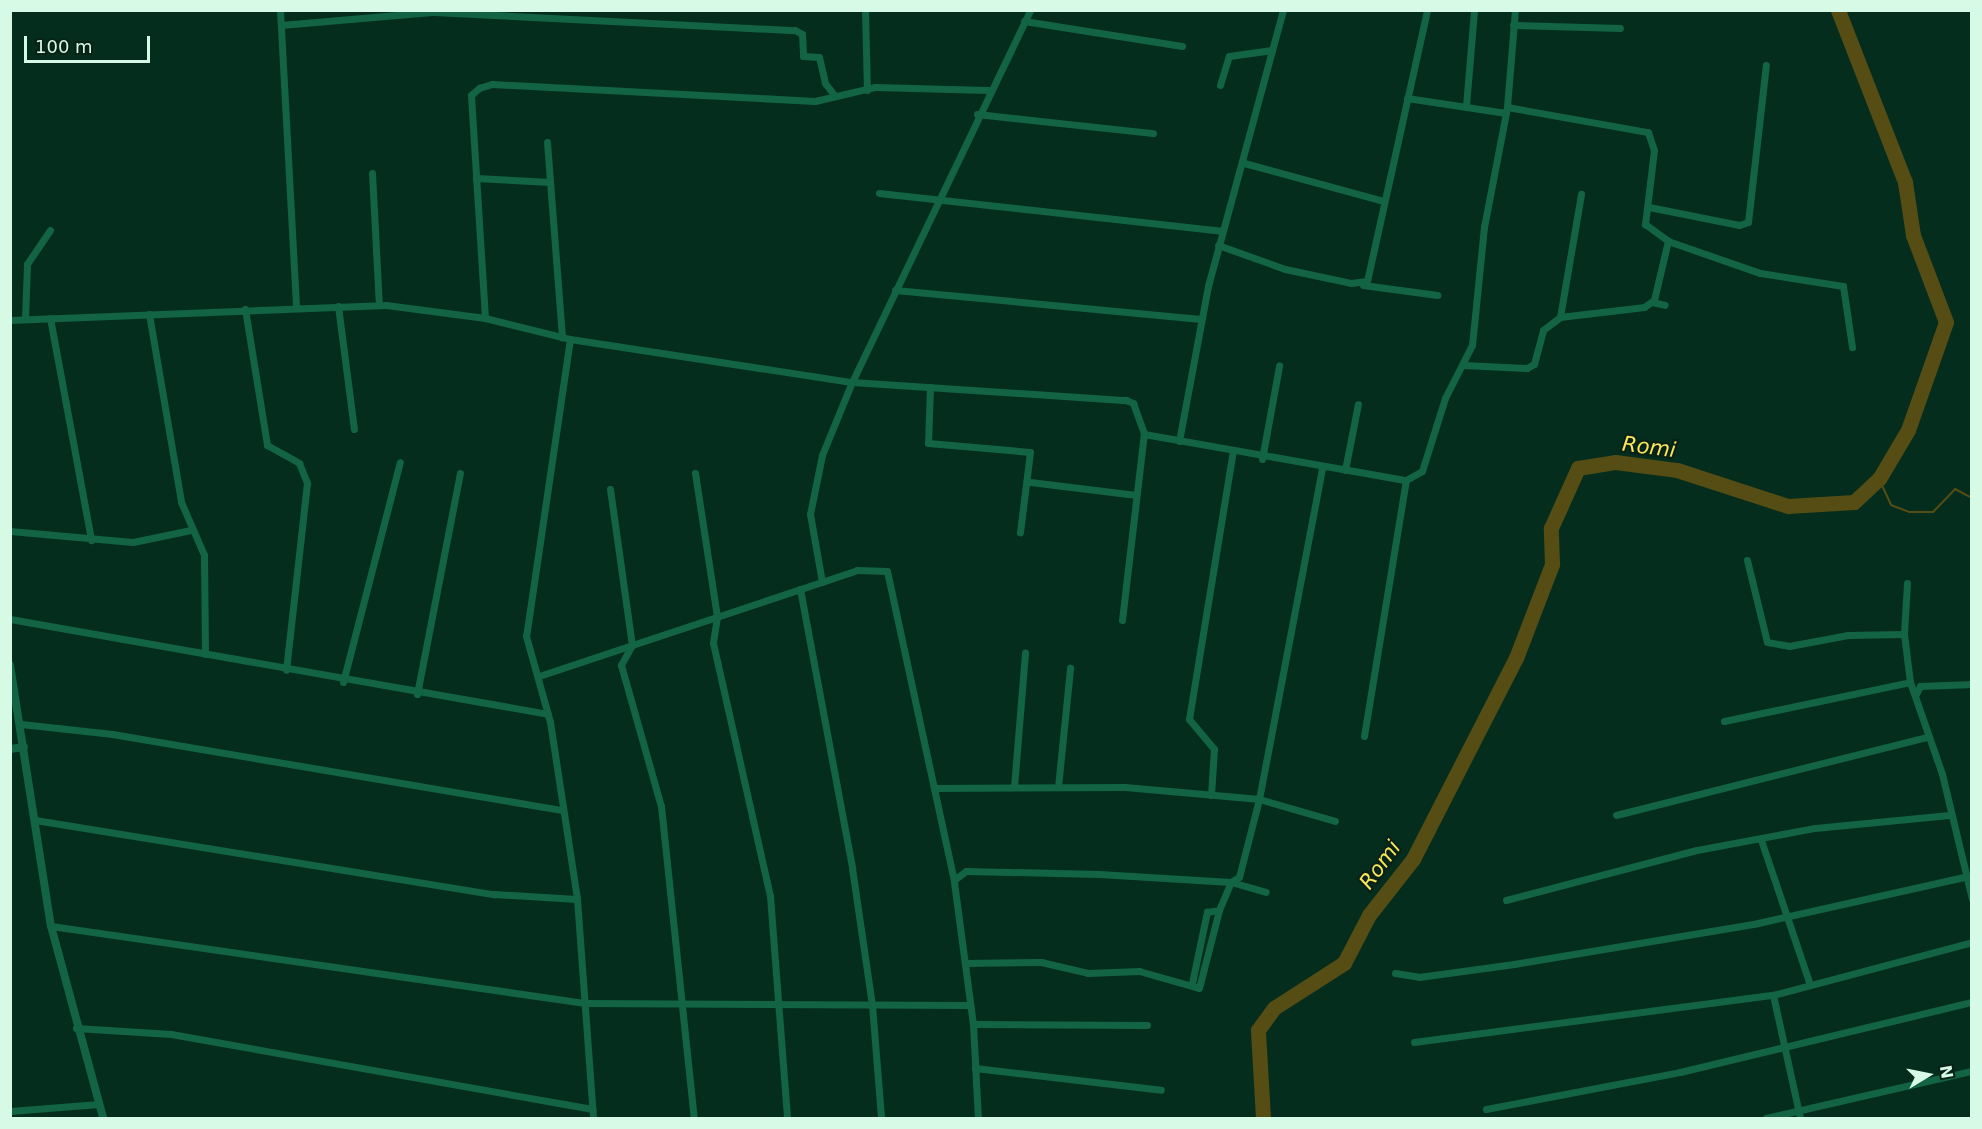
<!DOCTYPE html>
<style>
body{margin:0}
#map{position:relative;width:1982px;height:1129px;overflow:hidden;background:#042d1d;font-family:"DejaVu Sans",sans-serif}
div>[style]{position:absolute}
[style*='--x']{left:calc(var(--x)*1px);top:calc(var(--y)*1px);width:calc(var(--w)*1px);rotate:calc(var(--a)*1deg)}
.stream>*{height:2px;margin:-1px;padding:0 1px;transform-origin:1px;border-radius:1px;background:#554d13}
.river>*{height:15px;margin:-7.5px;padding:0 7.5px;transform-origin:7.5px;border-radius:7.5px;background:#554d13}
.minor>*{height:7px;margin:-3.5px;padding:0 3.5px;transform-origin:3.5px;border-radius:3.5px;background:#136444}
.tertiary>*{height:8px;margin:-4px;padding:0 4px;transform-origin:4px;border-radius:4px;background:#136444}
span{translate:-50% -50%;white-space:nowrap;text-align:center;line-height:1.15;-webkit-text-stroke:4.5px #092116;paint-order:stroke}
.water-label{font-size:21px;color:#f9e75b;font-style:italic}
.frame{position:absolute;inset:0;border:12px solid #d6fae6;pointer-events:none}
.north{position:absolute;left:1898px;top:1045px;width:60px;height:60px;-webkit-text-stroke:4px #092116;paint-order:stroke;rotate:80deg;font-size:16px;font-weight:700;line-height:24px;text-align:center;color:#d6fae6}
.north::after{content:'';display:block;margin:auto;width:21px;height:27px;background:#d6fae6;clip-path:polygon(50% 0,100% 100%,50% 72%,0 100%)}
.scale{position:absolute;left:24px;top:36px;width:126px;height:27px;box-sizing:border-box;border:3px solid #d6fae6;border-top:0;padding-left:8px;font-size:18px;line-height:21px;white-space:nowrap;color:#d6fae6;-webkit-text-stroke:4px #092116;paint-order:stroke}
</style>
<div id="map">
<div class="stream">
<i style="--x:1879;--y:479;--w:29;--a:65"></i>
<i style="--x:1891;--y:505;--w:19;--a:21"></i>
<i style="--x:1909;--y:512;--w:24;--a:0"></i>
<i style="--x:1933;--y:512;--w:32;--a:-46"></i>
<i style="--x:1955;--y:489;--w:19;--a:28"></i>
</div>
<div class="river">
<i style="--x:1263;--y:1118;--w:88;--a:-93.3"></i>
<i style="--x:1258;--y:1030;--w:27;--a:-54"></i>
<i style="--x:1274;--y:1008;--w:83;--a:-32.7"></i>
<i style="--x:1344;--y:963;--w:54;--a:-62.5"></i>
<i style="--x:1369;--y:915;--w:71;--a:-51.8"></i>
<i style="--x:1413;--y:859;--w:226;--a:-62.9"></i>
<i style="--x:1516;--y:658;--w:101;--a:-69"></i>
<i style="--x:1552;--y:564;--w:36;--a:-92"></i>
<i style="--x:1551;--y:528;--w:66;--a:-65.8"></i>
<i style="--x:1578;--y:468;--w:37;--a:-9"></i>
<i style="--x:1615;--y:462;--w:63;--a:7.4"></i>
<i style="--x:1677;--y:470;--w:117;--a:18"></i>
<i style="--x:1788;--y:506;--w:66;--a:-3.5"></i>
<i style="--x:1854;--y:502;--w:34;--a:-43"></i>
<i style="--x:1879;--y:479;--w:57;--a:-59.4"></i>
<i style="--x:1908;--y:430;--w:114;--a:-70.6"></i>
<i style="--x:1946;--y:322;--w:93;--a:-110.8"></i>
<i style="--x:1913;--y:235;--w:54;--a:-98.6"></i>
<i style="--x:1905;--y:182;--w:185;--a:-111.3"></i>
</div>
<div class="minor">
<i style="--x:280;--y:10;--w:297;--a:86.9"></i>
<i style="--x:865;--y:10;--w:80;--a:88.6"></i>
<i style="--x:1024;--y:21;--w:160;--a:9"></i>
<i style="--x:281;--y:25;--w:154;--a:-4.9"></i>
<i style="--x:434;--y:12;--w:361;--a:2.9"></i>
<i style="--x:795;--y:30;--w:8;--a:30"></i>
<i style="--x:802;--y:34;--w:22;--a:87"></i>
<i style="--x:803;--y:56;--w:16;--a:4"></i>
<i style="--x:819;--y:57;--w:27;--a:77"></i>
<i style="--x:825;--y:83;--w:15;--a:53"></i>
<i style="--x:1513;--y:25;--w:107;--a:1.6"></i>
<i style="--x:1220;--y:85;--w:30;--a:-73"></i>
<i style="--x:1229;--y:56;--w:43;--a:-7.9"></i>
<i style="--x:1407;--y:98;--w:100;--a:8.6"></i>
<i style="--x:1466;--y:106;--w:96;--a:-85.2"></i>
<i style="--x:1507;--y:107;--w:143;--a:10.1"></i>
<i style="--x:1648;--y:132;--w:19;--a:72"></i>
<i style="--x:1654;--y:150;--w:75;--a:96.9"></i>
<i style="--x:1645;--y:224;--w:29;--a:36"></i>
<i style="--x:1668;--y:241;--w:97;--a:19.2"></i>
<i style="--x:1760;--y:273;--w:84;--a:8.9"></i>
<i style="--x:1843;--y:286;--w:62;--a:81.6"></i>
<i style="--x:977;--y:114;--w:177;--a:6.2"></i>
<i style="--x:547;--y:142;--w:196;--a:85.6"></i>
<i style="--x:1244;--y:163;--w:145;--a:15.2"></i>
<i style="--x:372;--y:173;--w:132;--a:87"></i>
<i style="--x:476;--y:178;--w:74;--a:3.1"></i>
<i style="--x:879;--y:193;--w:344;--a:6.3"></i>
<i style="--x:1649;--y:207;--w:92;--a:11.3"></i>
<i style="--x:1739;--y:225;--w:9;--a:-18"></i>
<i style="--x:1748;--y:222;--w:158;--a:-83.5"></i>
<i style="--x:1218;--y:245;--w:71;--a:19.7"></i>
<i style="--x:1285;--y:269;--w:67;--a:12"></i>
<i style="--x:1351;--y:283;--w:16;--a:-7"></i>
<i style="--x:1367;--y:281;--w:278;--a:-77.5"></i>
<i style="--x:1363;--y:285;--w:75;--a:7.7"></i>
<i style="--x:895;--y:290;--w:307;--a:5.4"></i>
<i style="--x:1652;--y:302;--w:13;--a:13"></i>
<i style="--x:338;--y:306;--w:124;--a:82.6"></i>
<i style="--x:245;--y:309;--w:138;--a:80.8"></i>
<i style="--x:267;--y:445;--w:37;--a:29"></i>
<i style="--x:299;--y:463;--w:22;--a:68"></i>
<i style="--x:307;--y:483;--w:188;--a:96.4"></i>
<i style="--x:149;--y:314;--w:191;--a:80.3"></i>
<i style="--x:181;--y:502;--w:58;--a:66.5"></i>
<i style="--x:204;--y:555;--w:99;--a:89.4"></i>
<i style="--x:1560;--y:317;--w:125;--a:-80.3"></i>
<i style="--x:50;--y:318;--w:226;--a:79.5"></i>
<i style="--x:485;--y:318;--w:223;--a:-93.6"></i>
<i style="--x:471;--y:95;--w:11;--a:-41"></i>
<i style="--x:479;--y:88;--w:14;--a:-17"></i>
<i style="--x:492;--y:84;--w:323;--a:3"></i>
<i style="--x:815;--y:101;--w:62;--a:-13.1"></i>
<i style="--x:875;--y:87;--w:113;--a:1.5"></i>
<i style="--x:25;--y:319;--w:55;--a:-87.9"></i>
<i style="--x:27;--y:264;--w:41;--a:-55.9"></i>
<i style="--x:10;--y:320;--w:376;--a:-2.3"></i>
<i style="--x:386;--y:305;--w:100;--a:7.5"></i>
<i style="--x:485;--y:318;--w:88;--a:13.9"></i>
<i style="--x:570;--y:339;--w:285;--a:8.7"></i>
<i style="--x:852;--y:382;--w:275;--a:3.8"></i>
<i style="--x:1126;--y:400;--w:8;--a:23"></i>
<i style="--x:1133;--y:403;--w:33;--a:70"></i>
<i style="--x:1144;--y:434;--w:266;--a:10"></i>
<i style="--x:1406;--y:480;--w:18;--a:-29"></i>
<i style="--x:1422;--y:471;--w:77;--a:-72.5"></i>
<i style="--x:1445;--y:398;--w:59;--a:-63"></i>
<i style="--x:1472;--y:345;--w:119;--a:-84.2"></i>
<i style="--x:1484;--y:227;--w:122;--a:-79.1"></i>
<i style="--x:1507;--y:107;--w:97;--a:-85.3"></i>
<i style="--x:570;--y:339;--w:300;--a:98.4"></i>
<i style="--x:526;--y:636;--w:89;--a:74.4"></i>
<i style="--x:550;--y:722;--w:179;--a:81.3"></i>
<i style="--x:577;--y:899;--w:220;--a:85.8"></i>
<i style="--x:1463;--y:365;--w:64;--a:2.7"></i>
<i style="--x:1527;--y:368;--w:8;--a:-30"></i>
<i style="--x:1534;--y:364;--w:35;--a:-75"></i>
<i style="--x:1543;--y:330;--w:21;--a:-37"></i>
<i style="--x:1560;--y:317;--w:85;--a:-6.8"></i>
<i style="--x:1644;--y:307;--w:12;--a:-35"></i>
<i style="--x:1654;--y:300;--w:61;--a:-76.7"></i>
<i style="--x:930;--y:387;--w:56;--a:92"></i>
<i style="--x:928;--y:443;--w:102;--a:5"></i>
<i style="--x:1030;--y:452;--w:81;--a:97.1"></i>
<i style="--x:1179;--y:441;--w:158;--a:-79.4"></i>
<i style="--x:1208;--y:286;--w:286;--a:-74.8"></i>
<i style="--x:1262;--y:459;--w:95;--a:-79.6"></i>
<i style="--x:1345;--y:470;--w:67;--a:-78.9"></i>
<i style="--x:695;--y:473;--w:146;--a:81.3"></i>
<i style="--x:717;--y:617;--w:26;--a:99"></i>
<i style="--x:713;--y:643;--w:259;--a:77.3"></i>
<i style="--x:770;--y:896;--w:223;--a:85.6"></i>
<i style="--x:1030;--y:482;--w:107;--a:7"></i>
<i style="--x:610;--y:489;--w:158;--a:82"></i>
<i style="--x:632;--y:645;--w:23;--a:119"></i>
<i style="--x:621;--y:665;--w:147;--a:74.2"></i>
<i style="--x:661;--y:806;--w:314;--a:84"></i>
<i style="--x:10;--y:531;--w:123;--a:5.1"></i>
<i style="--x:133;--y:542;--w:59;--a:-11.7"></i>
<i style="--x:1747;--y:560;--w:84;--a:76.3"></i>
<i style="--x:1767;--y:642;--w:22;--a:10"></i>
<i style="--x:1789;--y:646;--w:60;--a:-10.6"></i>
<i style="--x:1848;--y:635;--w:56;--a:-1"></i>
<i style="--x:822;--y:582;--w:69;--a:-100"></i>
<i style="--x:810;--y:514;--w:60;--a:-78.5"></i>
<i style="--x:822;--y:455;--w:79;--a:-67.7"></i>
<i style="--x:852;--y:382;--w:412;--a:-64.4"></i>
<i style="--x:1907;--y:583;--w:51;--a:93.4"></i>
<i style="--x:1904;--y:634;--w:48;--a:82.9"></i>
<i style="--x:1910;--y:682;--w:97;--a:70.8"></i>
<i style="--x:1942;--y:774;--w:129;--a:76.5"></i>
<i style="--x:800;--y:589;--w:284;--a:79.4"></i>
<i style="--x:852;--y:868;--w:138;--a:81.7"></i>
<i style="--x:872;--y:1005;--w:113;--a:85.4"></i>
<i style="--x:10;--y:619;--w:546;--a:10.01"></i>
<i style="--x:1122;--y:620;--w:187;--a:-83.3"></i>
<i style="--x:539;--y:676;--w:335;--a:-18.4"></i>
<i style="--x:857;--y:570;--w:30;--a:2"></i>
<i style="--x:887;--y:571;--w:318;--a:77.8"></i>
<i style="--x:954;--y:882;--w:143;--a:82.4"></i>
<i style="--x:973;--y:1024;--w:94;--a:87"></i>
<i style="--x:343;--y:682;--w:227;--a:-75.5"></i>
<i style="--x:417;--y:694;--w:225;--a:-79"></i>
<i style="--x:1916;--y:694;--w:9;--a:-63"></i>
<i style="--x:1920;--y:686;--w:52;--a:-2.2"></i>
<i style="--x:1724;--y:721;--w:190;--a:-11.8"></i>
<i style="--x:21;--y:724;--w:92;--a:6.3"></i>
<i style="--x:112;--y:734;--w:455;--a:9.6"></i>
<i style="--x:1364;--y:736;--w:259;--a:-80.7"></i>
<i style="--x:1014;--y:787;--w:135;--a:-85.3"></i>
<i style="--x:1058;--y:787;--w:120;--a:-84.2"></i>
<i style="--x:934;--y:788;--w:191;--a:-0.3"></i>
<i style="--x:1125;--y:787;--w:135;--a:5.1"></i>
<i style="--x:1259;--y:799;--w:79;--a:16.1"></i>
<i style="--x:1211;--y:795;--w:46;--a:-86.3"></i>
<i style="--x:1214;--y:749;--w:39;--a:-130"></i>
<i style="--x:1189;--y:719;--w:272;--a:-80.7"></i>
<i style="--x:1616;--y:815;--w:320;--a:-14.1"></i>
<i style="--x:35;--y:820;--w:465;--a:9.2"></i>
<i style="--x:494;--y:894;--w:83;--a:3.4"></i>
<i style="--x:1761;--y:840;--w:150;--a:71.3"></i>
<i style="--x:954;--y:880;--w:15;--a:-37"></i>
<i style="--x:966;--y:871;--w:133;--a:1.3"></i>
<i style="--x:1099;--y:874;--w:132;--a:3.5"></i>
<i style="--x:1231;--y:882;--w:36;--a:16"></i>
<i style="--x:1506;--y:900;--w:197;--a:-14.7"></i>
<i style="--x:1697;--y:850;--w:120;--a:-10.6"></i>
<i style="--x:1815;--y:828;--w:135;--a:-5.5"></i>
<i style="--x:51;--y:926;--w:540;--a:8.21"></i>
<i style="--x:585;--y:1003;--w:385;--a:0.3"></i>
<i style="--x:965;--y:963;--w:76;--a:-0.8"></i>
<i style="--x:1041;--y:962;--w:48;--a:13.2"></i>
<i style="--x:1088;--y:973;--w:51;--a:-2.2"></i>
<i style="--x:1139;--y:971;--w:62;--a:15.8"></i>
<i style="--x:1199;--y:988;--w:81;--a:-75.6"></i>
<i style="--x:1395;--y:973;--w:24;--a:9"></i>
<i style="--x:1419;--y:977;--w:96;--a:-7.8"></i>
<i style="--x:1514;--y:964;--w:247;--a:-9.5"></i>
<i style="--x:1758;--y:923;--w:211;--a:-12.6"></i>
<i style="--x:1192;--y:983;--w:73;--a:-78.1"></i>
<i style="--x:1207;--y:912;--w:12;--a:-9"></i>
<i style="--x:1219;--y:910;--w:30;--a:-67"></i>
<i style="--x:1231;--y:882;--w:9;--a:-32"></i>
<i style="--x:1239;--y:877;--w:81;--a:-75.6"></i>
<i style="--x:1259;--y:799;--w:336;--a:-79.2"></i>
<i style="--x:1773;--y:995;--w:126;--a:77.6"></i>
<i style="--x:973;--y:1024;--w:174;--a:0.3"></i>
<i style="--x:76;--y:1028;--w:95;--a:3.6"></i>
<i style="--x:171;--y:1034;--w:428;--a:10.1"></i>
<i style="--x:1414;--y:1042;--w:362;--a:-7.5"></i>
<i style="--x:1773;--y:995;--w:206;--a:-14.9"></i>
<i style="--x:975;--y:1068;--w:187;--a:6.7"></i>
<i style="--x:1486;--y:1109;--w:197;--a:-10.8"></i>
<i style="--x:1680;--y:1072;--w:300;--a:-13.5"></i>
<i style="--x:10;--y:1111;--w:89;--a:-4.5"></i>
<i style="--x:1766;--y:1118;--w:211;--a:-12.9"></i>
</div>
<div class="tertiary">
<i style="--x:10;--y:665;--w:264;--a:81.1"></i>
<i style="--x:51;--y:926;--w:199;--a:74.8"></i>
<i style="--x:10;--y:749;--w:14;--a:-8"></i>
</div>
<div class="water-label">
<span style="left:1649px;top:447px;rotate:7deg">Romi</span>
<span style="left:1380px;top:865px;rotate:-54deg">Romi</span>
</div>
<div class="frame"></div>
<div class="north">N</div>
<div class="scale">100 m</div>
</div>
